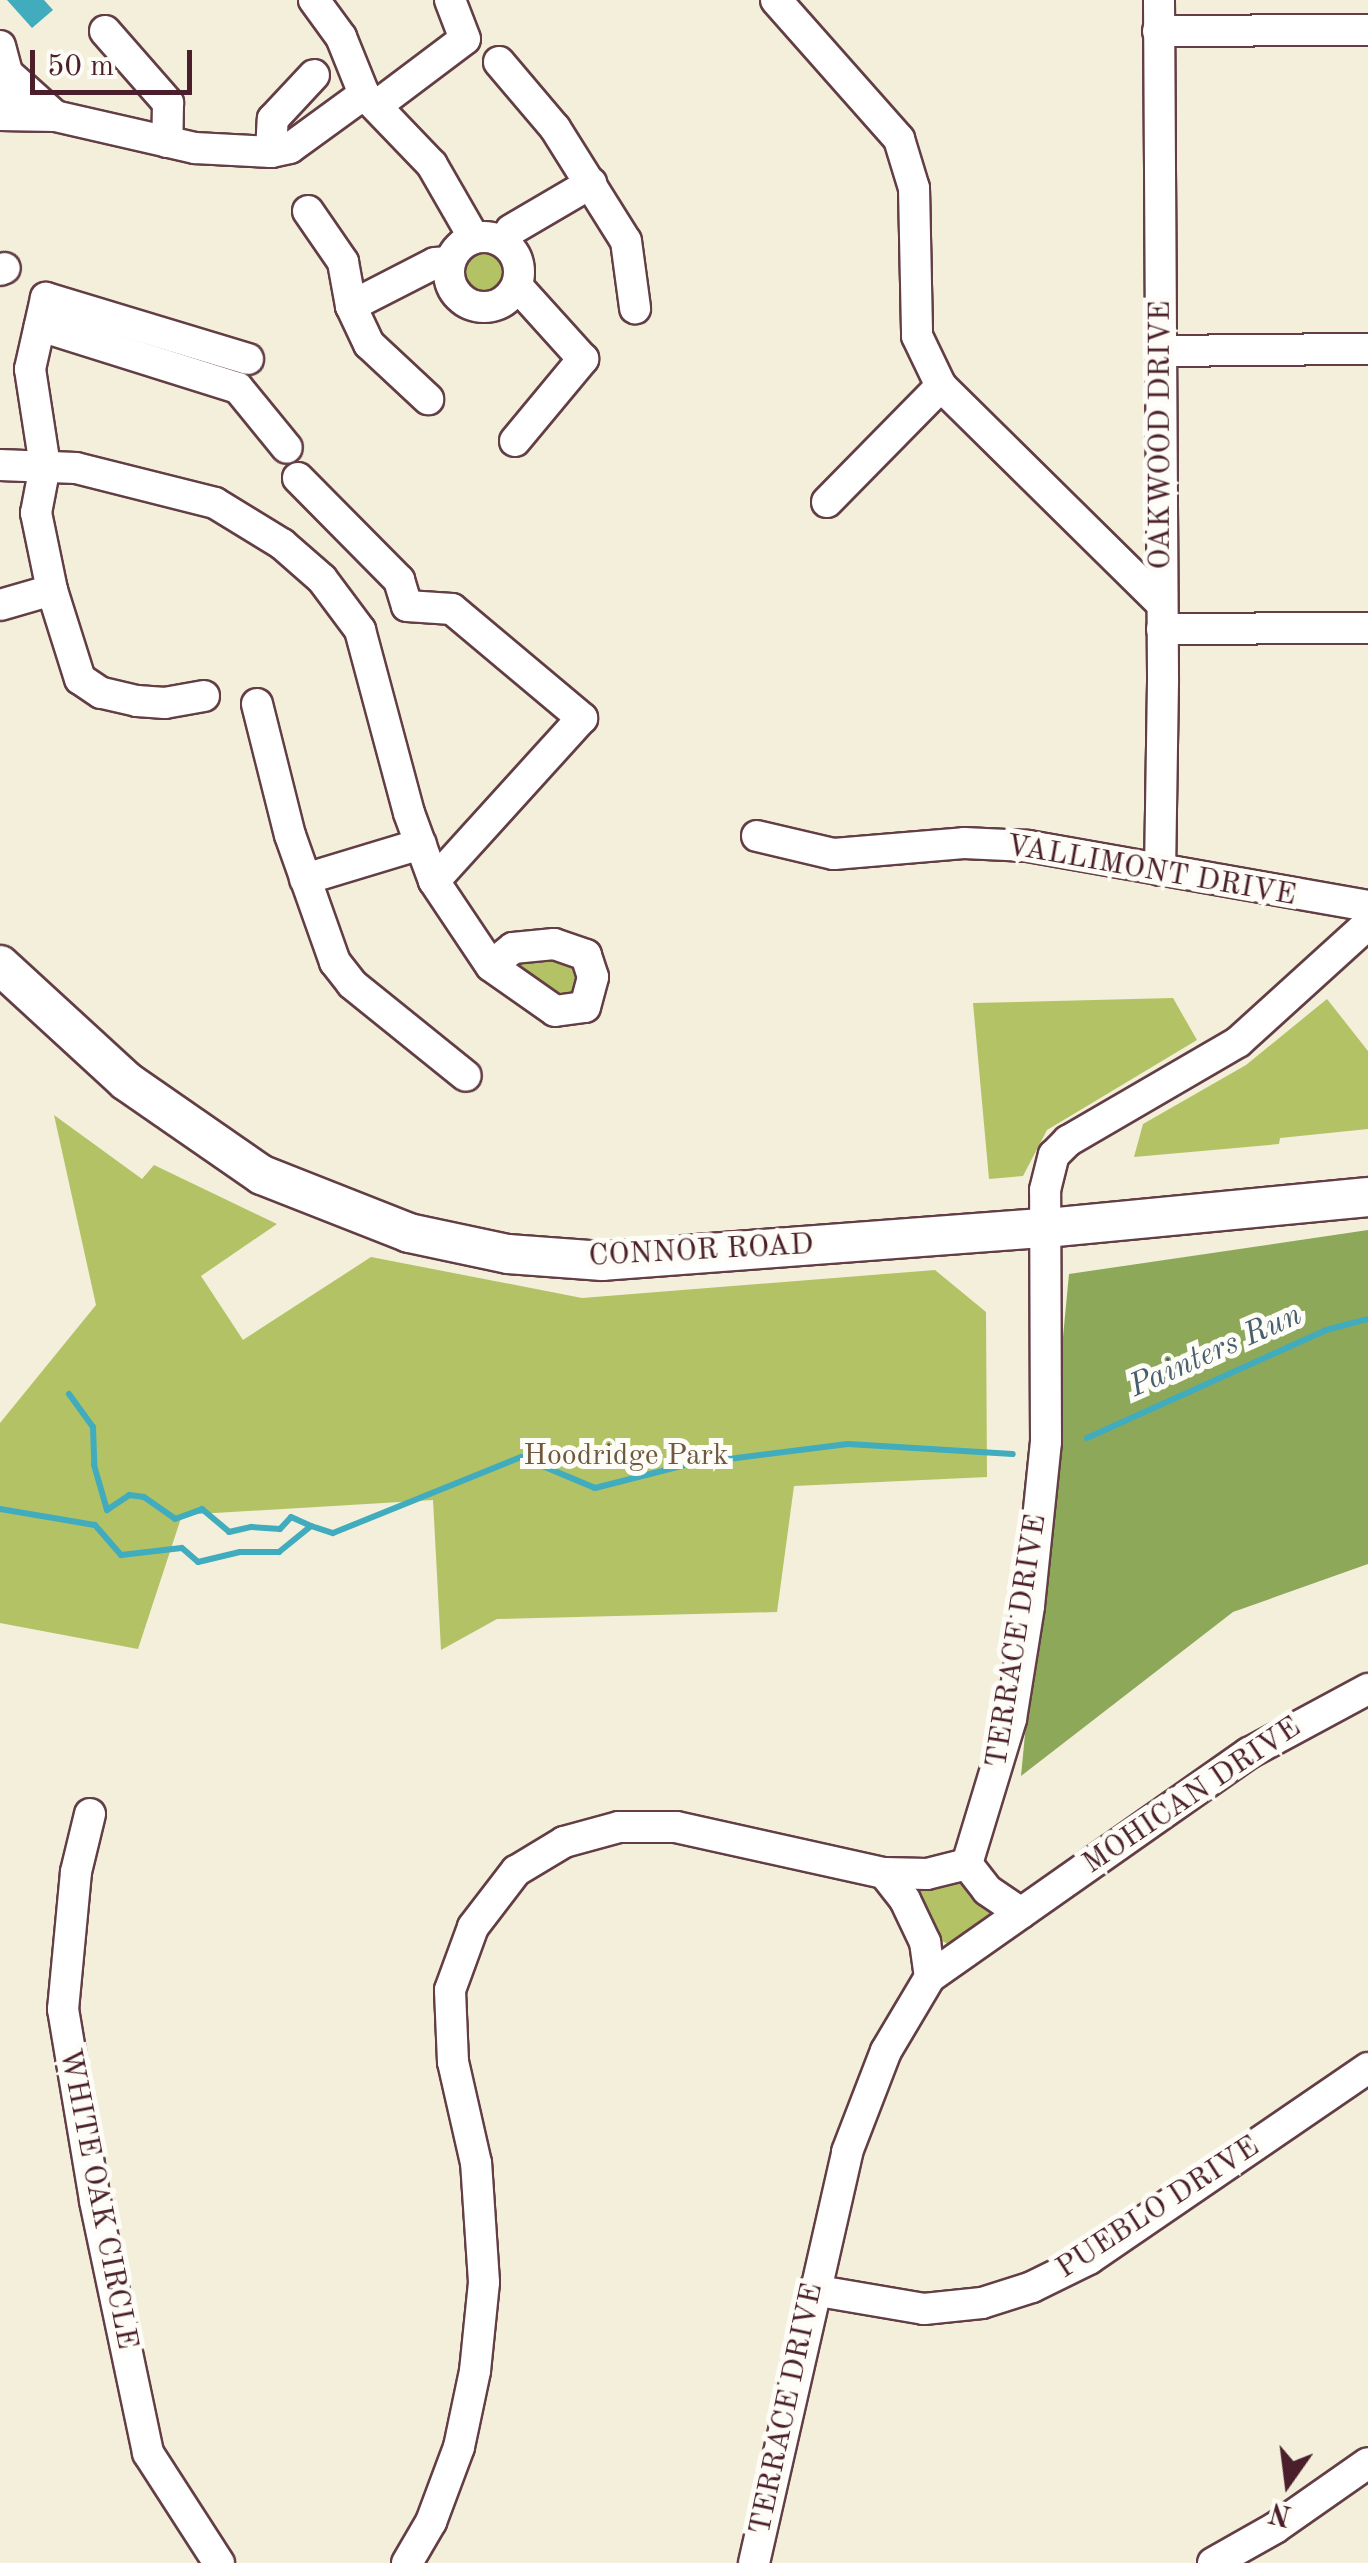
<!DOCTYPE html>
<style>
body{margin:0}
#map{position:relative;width:1368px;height:2563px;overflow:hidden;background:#f3efdb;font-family:"Old Standard TT",serif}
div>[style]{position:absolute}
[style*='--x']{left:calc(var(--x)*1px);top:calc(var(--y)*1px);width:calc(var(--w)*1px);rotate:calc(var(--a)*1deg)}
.green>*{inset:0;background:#b3c265}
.round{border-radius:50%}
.forest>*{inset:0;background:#8ea85a}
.water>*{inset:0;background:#40acbe}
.stream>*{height:6px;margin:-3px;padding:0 3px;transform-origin:3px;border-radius:3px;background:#40acbe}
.roads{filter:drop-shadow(2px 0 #633e45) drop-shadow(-2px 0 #633e45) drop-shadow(0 2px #633e45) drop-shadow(0 -2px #633e45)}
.minor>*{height:30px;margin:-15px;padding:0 15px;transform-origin:15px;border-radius:15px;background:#fff}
.minor>.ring{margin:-15px;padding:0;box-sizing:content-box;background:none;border:30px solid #fff;border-radius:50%}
.major>*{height:38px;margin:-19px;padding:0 19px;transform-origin:19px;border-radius:19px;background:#fff}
span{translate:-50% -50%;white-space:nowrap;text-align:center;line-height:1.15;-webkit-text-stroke:10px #fdfcf7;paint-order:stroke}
.street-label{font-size:30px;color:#4a1f2b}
.park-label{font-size:30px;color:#6f583f}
.water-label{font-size:32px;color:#465e6d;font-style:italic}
.north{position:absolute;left:1238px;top:2433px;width:100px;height:100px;-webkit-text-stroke:8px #fdfcf7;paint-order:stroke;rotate:194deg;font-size:28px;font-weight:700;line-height:40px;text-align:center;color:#4a1f2b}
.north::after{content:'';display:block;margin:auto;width:35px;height:45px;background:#4a1f2b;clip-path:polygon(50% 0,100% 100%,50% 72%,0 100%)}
.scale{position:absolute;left:30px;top:50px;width:162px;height:45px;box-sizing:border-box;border:5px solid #4a1f2b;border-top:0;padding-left:12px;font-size:30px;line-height:35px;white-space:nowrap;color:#4a1f2b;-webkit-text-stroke:8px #fdfcf7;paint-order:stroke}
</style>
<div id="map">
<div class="green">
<i class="round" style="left:463px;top:251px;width:42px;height:42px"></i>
<i style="clip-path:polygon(562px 958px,582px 970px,573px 998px,551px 996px,515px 963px)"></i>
<i style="clip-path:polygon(1173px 998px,1197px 1040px,1047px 1130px,1023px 1176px,989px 1179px,973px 1003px)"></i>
<i style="clip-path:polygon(1327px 999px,1368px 1051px,1368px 1129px,1280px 1138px,1279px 1144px,1134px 1157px,1143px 1124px,1246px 1065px)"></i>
<i style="clip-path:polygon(54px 1115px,142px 1179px,154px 1165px,277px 1224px,201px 1276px,243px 1340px,371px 1257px,582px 1298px,935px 1270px,986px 1312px,987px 1477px,794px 1486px,777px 1612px,497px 1619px,441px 1650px,433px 1500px,182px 1515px,138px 1649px,0 1623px,0 1423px,96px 1305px)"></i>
<i style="clip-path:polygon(958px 1879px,996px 1915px,951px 1946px,934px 1936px,913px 1887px)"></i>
</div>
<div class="forest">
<i style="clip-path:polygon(1368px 1230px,1368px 1564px,1233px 1612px,1021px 1776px,1069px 1274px)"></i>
</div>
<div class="water">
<i style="clip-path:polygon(7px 0,44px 0,53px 10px,32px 28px)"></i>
</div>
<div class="stream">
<i style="--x:69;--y:1394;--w:41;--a:54"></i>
<i style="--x:93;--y:1427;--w:38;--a:88"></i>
<i style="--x:94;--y:1465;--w:47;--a:73.9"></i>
<i style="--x:107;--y:1510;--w:27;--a:-34"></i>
<i style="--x:129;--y:1495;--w:15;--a:8"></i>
<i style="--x:144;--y:1497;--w:38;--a:35"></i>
<i style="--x:175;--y:1519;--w:29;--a:-20"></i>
<i style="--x:202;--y:1509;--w:35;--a:40"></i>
<i style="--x:229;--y:1532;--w:23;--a:-13"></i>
<i style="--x:251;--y:1527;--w:29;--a:4"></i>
<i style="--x:280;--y:1529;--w:16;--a:-47"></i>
<i style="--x:291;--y:1517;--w:22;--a:24"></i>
<i style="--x:1087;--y:1438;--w:262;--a:-24.3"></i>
<i style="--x:1326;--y:1330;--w:43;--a:-14.7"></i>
<i style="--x:0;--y:1509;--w:96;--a:9.6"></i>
<i style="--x:95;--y:1525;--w:40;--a:49"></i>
<i style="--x:121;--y:1555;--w:61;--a:-6.5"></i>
<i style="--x:182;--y:1548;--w:21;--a:41"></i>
<i style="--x:198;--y:1562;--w:43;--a:-13.4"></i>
<i style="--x:240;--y:1552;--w:39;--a:0"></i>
<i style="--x:279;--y:1552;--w:41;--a:-39.1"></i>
<i style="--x:311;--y:1526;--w:23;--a:18"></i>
<i style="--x:333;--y:1533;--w:203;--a:-22"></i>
<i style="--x:521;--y:1457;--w:80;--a:22.7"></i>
<i style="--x:595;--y:1488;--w:97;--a:-14.3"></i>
<i style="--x:689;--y:1464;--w:160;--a:-7.2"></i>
<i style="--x:848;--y:1444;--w:165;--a:3.5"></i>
</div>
<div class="roads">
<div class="minor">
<i style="--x:314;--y:0;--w:46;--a:53.9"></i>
<i style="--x:341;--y:37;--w:61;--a:68"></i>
<i style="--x:364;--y:94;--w:98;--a:46.2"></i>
<i style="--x:432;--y:165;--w:84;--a:60.1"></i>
<i style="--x:776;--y:0;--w:186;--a:48.5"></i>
<i style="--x:899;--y:139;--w:51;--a:73"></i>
<i style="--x:914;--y:188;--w:148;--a:88.8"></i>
<i style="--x:917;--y:336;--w:55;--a:64.4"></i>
<i style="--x:941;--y:386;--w:309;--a:44.6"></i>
<i style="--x:1159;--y:0;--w:682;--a:89.66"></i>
<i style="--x:1163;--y:682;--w:188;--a:90.9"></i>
<i style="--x:105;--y:31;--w:96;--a:48.8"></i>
<i style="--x:168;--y:103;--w:39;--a:91"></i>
<i style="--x:1158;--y:31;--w:210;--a:-0.3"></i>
<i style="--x:0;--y:46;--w:28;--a:75"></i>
<i style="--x:7;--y:73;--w:20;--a:101"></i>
<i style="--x:499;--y:62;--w:87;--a:49.7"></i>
<i style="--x:555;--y:128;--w:133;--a:57.9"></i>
<i style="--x:626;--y:241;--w:68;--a:82.3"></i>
<i style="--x:7;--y:73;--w:64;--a:41.9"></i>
<i style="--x:376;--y:106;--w:111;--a:-37"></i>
<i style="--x:465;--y:39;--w:42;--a:-111"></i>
<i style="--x:0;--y:115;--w:55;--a:1"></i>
<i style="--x:55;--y:116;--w:144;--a:12.9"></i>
<i style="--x:195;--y:148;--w:76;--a:3"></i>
<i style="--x:271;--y:152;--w:19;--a:-12"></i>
<i style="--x:290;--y:148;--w:92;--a:-36.1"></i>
<i style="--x:271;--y:152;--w:33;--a:-87"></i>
<i style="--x:273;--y:119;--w:60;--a:-47"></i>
<i style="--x:308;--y:211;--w:62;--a:55.5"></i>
<i style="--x:343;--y:262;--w:45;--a:79.7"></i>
<i style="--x:351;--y:306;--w:42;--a:64.7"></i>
<i style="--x:369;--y:344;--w:81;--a:43"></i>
<i class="ring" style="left:449px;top:237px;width:40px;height:40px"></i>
<i style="--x:505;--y:242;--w:13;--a:-63"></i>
<i style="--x:511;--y:230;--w:93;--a:-30.4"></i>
<i style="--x:0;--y:270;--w:5;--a:-22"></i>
<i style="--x:351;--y:306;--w:94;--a:-27.1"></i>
<i style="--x:435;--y:263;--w:15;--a:-4"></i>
<i style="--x:40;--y:326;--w:207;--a:17.4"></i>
<i style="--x:238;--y:388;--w:77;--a:50.8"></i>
<i style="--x:1162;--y:351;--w:206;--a:-0.6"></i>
<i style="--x:515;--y:441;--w:107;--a:-50.3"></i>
<i style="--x:583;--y:359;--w:98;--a:-132.1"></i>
<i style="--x:0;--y:465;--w:76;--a:2.3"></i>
<i style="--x:76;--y:468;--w:143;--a:14.1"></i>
<i style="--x:215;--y:503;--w:79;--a:31.5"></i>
<i style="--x:282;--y:544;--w:53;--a:41.2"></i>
<i style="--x:322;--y:579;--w:64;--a:53.3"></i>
<i style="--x:360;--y:630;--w:189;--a:75"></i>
<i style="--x:409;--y:813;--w:72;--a:69.8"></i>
<i style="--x:434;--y:881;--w:102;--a:56.2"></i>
<i style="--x:491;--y:966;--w:78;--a:35.1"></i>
<i style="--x:555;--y:1011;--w:30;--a:-8"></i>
<i style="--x:585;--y:1007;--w:31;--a:-75"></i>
<i style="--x:593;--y:977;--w:23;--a:-108"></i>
<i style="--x:586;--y:955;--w:34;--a:-161"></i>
<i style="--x:554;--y:944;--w:41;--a:174.4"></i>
<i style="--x:513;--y:948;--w:28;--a:141"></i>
<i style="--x:298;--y:478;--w:144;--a:45.3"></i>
<i style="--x:399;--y:580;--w:27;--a:73"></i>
<i style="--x:407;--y:606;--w:45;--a:3.8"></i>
<i style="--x:452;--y:609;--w:170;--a:40"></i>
<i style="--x:582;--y:718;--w:220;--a:132.2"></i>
<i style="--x:827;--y:502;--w:163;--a:-45.5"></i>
<i style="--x:0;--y:605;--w:54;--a:-16.1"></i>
<i style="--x:1162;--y:629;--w:206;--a:-0.3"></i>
<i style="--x:204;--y:696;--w:40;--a:170"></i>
<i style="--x:165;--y:703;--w:28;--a:-176"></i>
<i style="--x:137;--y:701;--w:37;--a:-167"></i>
<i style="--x:101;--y:693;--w:25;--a:-146"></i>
<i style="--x:80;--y:679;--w:93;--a:-107.5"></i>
<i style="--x:52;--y:590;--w:79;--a:-101.7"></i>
<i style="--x:36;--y:513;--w:48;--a:-79.2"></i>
<i style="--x:45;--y:466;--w:98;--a:-98.8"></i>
<i style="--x:30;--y:369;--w:73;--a:-77.3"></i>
<i style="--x:46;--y:298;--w:211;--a:16.8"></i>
<i style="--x:257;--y:704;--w:135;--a:75.9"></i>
<i style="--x:290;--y:835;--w:135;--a:70.5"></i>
<i style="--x:335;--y:962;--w:28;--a:52"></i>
<i style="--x:352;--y:984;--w:146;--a:38.9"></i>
<i style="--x:757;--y:836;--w:79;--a:13.2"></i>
<i style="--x:834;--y:854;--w:130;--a:-4.8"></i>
<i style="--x:964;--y:843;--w:64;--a:2.7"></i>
<i style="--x:1028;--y:846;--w:345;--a:10"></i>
<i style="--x:305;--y:879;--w:121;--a:-16.8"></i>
<i style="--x:90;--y:1814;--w:60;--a:103.6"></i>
<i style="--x:76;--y:1872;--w:138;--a:95.4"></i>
<i style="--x:63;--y:2009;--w:195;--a:80.5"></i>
<i style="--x:95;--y:2201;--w:258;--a:78.1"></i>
<i style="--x:148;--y:2453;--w:131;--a:57.2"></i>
<i style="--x:967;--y:1864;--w:152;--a:-73.1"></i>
<i style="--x:1011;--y:1719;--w:114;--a:-80.9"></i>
<i style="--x:1029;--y:1606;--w:165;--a:-84.1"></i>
<i style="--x:1046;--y:1442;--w:252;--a:-90.2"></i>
<i style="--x:1045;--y:1190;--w:36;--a:-76"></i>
<i style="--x:1054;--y:1155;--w:20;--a:-45"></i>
<i style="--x:1068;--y:1141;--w:197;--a:-30.2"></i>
<i style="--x:1238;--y:1042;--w:176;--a:-42.2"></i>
<i style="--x:967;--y:1864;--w:33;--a:52"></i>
<i style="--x:987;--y:1890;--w:41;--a:34.1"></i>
<i style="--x:884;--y:1873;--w:34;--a:52"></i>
<i style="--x:905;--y:1900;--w:47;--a:64.5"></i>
<i style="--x:925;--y:1942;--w:35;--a:82"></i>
<i style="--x:813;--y:2290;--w:113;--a:9.7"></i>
<i style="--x:924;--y:2309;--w:58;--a:-5.9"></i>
<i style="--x:982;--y:2303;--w:52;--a:-17.7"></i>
<i style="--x:1032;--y:2287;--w:64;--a:-26.2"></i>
<i style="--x:1089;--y:2259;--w:338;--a:-34.4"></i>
<i style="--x:407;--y:2563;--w:48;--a:-59.7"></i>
<i style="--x:431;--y:2522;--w:80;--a:-69.5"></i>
<i style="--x:459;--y:2447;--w:78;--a:-78.1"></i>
<i style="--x:475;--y:2371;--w:89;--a:-84.2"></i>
<i style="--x:484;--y:2282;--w:119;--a:-93.8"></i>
<i style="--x:476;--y:2163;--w:104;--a:-102.8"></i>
<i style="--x:453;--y:2062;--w:72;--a:-92.4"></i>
<i style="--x:450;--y:1990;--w:67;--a:-69.9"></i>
<i style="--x:473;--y:1927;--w:71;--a:-52.5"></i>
<i style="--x:516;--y:1871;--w:56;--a:-31.1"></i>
<i style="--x:564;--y:1842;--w:57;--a:-15.3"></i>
<i style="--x:619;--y:1827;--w:57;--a:0"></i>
<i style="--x:676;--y:1827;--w:213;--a:12.5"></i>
<i style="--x:884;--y:1873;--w:43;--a:1.3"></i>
<i style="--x:927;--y:1874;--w:41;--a:-14"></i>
<i style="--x:754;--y:2563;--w:421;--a:-77.2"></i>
<i style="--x:847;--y:2152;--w:108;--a:-68.9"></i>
<i style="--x:886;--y:2051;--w:86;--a:-59.3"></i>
<i style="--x:930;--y:1977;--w:390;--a:-35.1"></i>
<i style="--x:1249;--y:1753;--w:135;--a:-28.3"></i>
<i style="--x:1213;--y:2563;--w:71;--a:-29.4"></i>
<i style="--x:1275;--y:2528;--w:113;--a:-35"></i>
</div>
<div class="major">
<i style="--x:0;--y:965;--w:171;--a:42.6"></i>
<i style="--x:126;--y:1081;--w:165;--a:34.7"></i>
<i style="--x:262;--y:1175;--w:158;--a:21.5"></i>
<i style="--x:409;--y:1233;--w:101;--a:12"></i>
<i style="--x:508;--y:1254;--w:95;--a:4.2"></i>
<i style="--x:603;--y:1261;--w:444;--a:-4.3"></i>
<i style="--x:1046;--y:1228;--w:323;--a:-5.5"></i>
</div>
</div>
<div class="street-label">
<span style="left:1161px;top:435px;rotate:-90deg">OAKWOOD DRIVE</span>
<span style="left:1151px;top:871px;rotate:10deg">VALLIMONT DRIVE</span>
<span style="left:701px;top:1251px;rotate:-3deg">CONNOR ROAD</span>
<span style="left:1017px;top:1641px;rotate:-81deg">TERRACE DRIVE</span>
<span style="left:1192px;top:1796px;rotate:-34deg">MOHICAN DRIVE</span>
<span style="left:98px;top:2199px;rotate:79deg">WHITE OAK CIRCLE</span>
<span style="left:1158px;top:2208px;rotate:-33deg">PUEBLO DRIVE</span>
<span style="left:787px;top:2409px;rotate:-78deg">TERRACE DRIVE</span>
</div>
<div class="park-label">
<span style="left:626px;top:1456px">Hoodridge Park</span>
</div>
<div class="water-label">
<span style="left:1216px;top:1352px;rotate:-24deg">Painters Run</span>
</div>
<div class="north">N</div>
<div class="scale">50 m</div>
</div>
